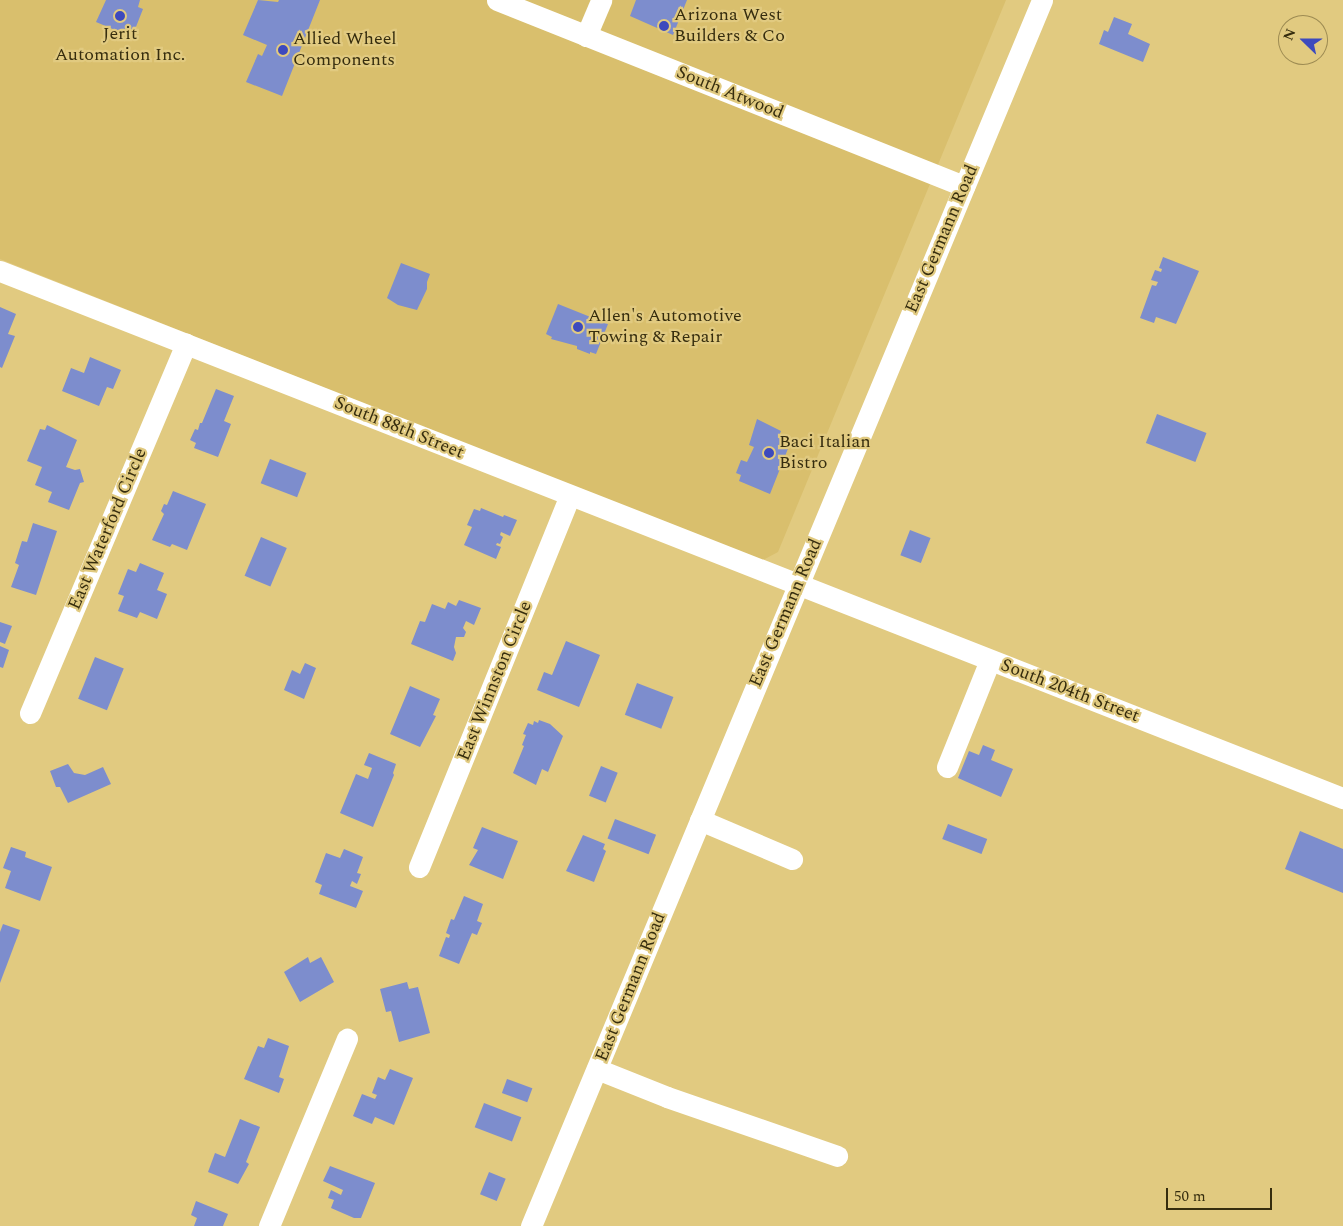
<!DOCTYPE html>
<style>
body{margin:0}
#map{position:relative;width:1343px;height:1226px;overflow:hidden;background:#e1ca80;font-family:Spectral,serif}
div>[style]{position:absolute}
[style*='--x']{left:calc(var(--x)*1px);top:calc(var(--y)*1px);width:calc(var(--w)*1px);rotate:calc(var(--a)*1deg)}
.built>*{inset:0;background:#d9bf6d}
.building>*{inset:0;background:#7d8dcd;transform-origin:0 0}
.minor>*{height:21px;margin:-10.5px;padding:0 10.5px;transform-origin:10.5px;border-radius:10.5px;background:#fff}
.dots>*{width:14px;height:14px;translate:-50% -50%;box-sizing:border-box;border:2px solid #e1ca80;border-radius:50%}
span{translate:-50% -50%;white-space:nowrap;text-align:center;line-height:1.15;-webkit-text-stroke:4.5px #e1ca80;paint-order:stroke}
.poi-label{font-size:18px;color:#362d0e}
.left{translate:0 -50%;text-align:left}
.street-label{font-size:18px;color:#362d0e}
.north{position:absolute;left:1278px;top:15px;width:50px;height:50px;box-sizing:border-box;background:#e1ca80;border:1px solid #9d8b52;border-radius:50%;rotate:292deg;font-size:14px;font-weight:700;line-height:20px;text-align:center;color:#362d0e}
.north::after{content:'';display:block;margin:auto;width:18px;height:22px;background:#3d4abd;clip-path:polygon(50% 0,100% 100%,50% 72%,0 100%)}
.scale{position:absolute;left:1166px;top:1188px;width:106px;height:22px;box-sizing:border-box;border:2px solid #362d0e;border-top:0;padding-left:6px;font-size:15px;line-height:18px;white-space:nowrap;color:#362d0e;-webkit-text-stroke:4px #e1ca80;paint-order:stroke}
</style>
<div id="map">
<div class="built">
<i style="clip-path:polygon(0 0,1006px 0,778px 552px,763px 560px,753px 558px,0 259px)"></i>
</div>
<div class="building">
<i style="clip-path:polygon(106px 0,140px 0,138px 7px,143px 9px,132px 37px,96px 22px)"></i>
<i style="clip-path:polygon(258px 0,278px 2px,279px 0,320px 0,282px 96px,246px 82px,258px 54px,262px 56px,267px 45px,243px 35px)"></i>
<i style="clip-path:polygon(636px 0,687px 0,673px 35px,630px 16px)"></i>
<i style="clip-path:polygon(1114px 17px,1132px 24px,1128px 34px,1150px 44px,1143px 62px,1099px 44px,1104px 30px,1108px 32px)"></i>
<i style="clip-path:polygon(1163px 257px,1199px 271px,1176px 324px,1156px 317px,1154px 323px,1140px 318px,1152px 285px,1156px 286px,1158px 282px,1151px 280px,1155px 270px,1161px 272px,1162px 269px,1159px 268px)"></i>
<i style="clip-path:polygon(401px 263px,430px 274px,427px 282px,427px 289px,417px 310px,398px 305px,387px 298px)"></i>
<i style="clip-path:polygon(558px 304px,608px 324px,596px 354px,590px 352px,590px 354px,577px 349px,577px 346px,551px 339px,552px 337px,546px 334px)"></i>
<i style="clip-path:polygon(0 307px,16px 314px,8px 334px,15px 336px,2px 368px,0 367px)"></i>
<i style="clip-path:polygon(90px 357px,121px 370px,113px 389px,107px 387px,99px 406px,62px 391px,71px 368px,84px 373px)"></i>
<i style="clip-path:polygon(216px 389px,234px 396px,224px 421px,231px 424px,218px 457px,194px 448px,196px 443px,190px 440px,195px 429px,198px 430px,200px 423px,202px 423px)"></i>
<i style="left:1157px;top:414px;width:53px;height:31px;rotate:21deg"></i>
<i style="clip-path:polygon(757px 419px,781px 431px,779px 436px,791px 441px,770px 494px,739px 481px,741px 475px,736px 473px,741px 460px,747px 462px,754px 447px,749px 445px)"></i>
<i style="clip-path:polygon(47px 425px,77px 440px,66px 467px,75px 470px,80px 469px,84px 482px,80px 483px,69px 510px,48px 502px,52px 492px,35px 485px,42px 467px,27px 461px,40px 429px,45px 430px)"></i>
<i style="left:270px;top:459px;width:39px;height:26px;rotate:21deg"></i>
<i style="clip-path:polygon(173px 491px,206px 504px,187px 550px,172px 544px,170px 547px,152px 540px,164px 514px,161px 511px,164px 504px,167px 505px)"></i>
<i style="clip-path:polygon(481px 508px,503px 517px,504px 515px,517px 520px,510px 536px,501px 532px,500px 535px,503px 537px,500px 544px,497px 543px,496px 545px,501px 547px,496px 559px,464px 545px,472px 527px,467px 525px,474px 509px,480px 511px)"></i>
<i style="clip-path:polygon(33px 523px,57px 531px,36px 595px,11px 587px,19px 565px,15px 563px,22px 541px,27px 542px)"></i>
<i style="left:910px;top:530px;width:22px;height:27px;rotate:21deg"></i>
<i style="left:261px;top:537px;width:28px;height:42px;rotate:23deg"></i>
<i style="clip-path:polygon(140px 563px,164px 573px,157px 590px,167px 594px,157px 619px,140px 612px,137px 618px,118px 611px,124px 596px,118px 594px,128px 569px,136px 572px)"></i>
<i style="clip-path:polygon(459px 600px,481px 608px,474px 625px,466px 621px,463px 628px,466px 632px,464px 637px,456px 637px,454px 647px,456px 653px,453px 661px,411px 644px,420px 621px,425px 622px,432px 604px,445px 609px,448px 602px,456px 606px)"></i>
<i style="clip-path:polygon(0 622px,12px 626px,5px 644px,0 642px)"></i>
<i style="clip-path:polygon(566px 641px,600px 655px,579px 707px,537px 690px,544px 672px,552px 675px)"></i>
<i style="clip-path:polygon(0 646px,9px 650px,3px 668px,0 667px)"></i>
<i style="left:95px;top:657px;width:31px;height:45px;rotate:22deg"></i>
<i style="clip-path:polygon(305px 663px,316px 668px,304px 699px,284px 690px,292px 670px,300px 674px)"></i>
<i style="left:637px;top:683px;width:39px;height:34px;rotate:21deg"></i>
<i style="clip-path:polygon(410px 686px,440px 699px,433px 715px,436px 716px,420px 747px,390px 734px)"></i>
<i style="clip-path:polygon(539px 720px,550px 724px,563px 736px,548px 772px,542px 769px,536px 785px,513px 773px,524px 746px,522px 745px,526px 735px,523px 734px,528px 723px,533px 725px,534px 721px,538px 723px)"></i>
<i style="clip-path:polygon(983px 745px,995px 750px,991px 760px,1013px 769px,1001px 797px,958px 778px,969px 751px,979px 755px)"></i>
<i style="clip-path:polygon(369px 753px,396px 764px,393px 773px,394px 775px,373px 827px,340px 813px,356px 774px,368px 779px,372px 768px,364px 765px)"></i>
<i style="clip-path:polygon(68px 764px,74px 773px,85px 775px,103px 767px,111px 784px,68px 803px,60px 787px,56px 787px,50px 771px)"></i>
<i style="left:601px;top:766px;width:18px;height:32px;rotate:22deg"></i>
<i style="left:615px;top:819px;width:44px;height:21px;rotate:21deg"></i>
<i style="left:948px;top:824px;width:42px;height:16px;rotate:21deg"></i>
<i style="clip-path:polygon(482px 827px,518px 841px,503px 879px,469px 865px,478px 850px,473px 848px)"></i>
<i style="clip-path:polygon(1300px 831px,1343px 849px,1343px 893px,1285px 869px)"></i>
<i style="clip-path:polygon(583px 835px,605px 844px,603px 849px,606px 851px,594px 882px,566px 871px)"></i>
<i style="clip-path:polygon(11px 847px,26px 852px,25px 857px,52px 867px,40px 901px,5px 888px,11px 871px,3px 868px)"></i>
<i style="clip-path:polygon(344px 849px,363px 857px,357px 873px,361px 874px,357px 884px,352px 881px,350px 886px,363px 891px,356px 908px,319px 894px,322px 885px,315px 882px,326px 853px,340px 858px)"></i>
<i style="clip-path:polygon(464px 896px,483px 904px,477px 921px,482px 923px,477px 935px,472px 933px,459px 964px,439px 956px,446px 937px,449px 938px,450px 935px,446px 933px,451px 919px,454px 920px)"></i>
<i style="clip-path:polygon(3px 924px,20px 930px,0 983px,0 932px)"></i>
<i style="clip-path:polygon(308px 957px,310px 963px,321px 957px,334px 982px,300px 1002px,284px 972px)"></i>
<i style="clip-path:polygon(407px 982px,409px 989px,418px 987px,430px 1033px,399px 1042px,391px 1011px,386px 1012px,380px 989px)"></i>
<i style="clip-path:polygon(268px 1038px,289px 1046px,279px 1077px,284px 1079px,279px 1093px,244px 1079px,258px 1046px,264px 1048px)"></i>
<i style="clip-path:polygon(390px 1069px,413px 1078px,394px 1125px,375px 1117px,372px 1124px,353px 1116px,362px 1094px,375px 1099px,377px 1095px,372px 1093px,378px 1077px,385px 1080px)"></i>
<i style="left:507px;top:1079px;width:27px;height:15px;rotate:20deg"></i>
<i style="left:484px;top:1103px;width:40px;height:26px;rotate:21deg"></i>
<i style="clip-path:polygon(240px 1119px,260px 1127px,246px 1162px,249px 1164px,238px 1184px,208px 1172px,215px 1153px,225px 1157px)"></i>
<i style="clip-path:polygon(330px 1166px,375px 1183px,361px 1218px,354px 1218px,331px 1208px,334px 1200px,328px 1198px,331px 1190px,341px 1195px,343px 1190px,323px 1181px)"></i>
<i style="left:489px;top:1172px;width:18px;height:24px;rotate:22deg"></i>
<i style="clip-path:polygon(196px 1201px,228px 1214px,223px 1226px,194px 1226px,197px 1218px,191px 1215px)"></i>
</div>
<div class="minor">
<i style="--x:497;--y:0;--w:503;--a:21.72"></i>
<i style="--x:586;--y:36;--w:39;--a:-67"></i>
<i style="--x:0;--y:271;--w:1443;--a:21.43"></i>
<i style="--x:30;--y:713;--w:401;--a:-67.1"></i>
<i style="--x:947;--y:767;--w:115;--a:-68.1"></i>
<i style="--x:700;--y:820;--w:100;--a:23"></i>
<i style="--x:419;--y:867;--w:401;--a:-67.9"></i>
<i style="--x:597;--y:1069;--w:75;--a:21.8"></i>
<i style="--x:667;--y:1097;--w:180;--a:19.1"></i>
<i style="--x:269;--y:1226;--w:203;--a:-67.4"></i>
<i style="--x:531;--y:1226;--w:1328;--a:-67.37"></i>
</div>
<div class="dots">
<i style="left:120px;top:16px;background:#3d4abd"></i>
<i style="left:664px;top:26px;background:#3d4abd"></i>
<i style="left:283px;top:50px;background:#3d4abd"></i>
<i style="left:578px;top:327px;background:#3d4abd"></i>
<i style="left:769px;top:453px;background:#3d4abd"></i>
</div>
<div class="poi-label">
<span class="left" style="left:674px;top:26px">Arizona West<br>Builders &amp; Co</span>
<span style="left:120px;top:45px">Jerit<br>Automation Inc.</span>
<span class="left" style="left:293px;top:50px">Allied Wheel<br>Components</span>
<span class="left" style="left:588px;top:327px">Allen's Automotive<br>Towing &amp; Repair</span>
<span class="left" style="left:779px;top:453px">Baci Italian<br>Bistro</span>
</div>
<div class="street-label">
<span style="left:730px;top:93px;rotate:22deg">South Atwood</span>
<span style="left:942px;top:239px;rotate:-67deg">East Germann Road</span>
<span style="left:399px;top:428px;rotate:22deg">South 88th Street</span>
<span style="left:108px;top:529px;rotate:-67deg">East Waterford Circle</span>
<span style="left:786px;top:613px;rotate:-67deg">East Germann Road</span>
<span style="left:495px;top:681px;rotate:-68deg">East Winnston Circle</span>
<span style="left:1070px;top:691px;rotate:21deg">South 204th Street</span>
<span style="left:631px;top:987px;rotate:-68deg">East Germann Road</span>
</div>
<div class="north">N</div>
<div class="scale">50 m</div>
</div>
